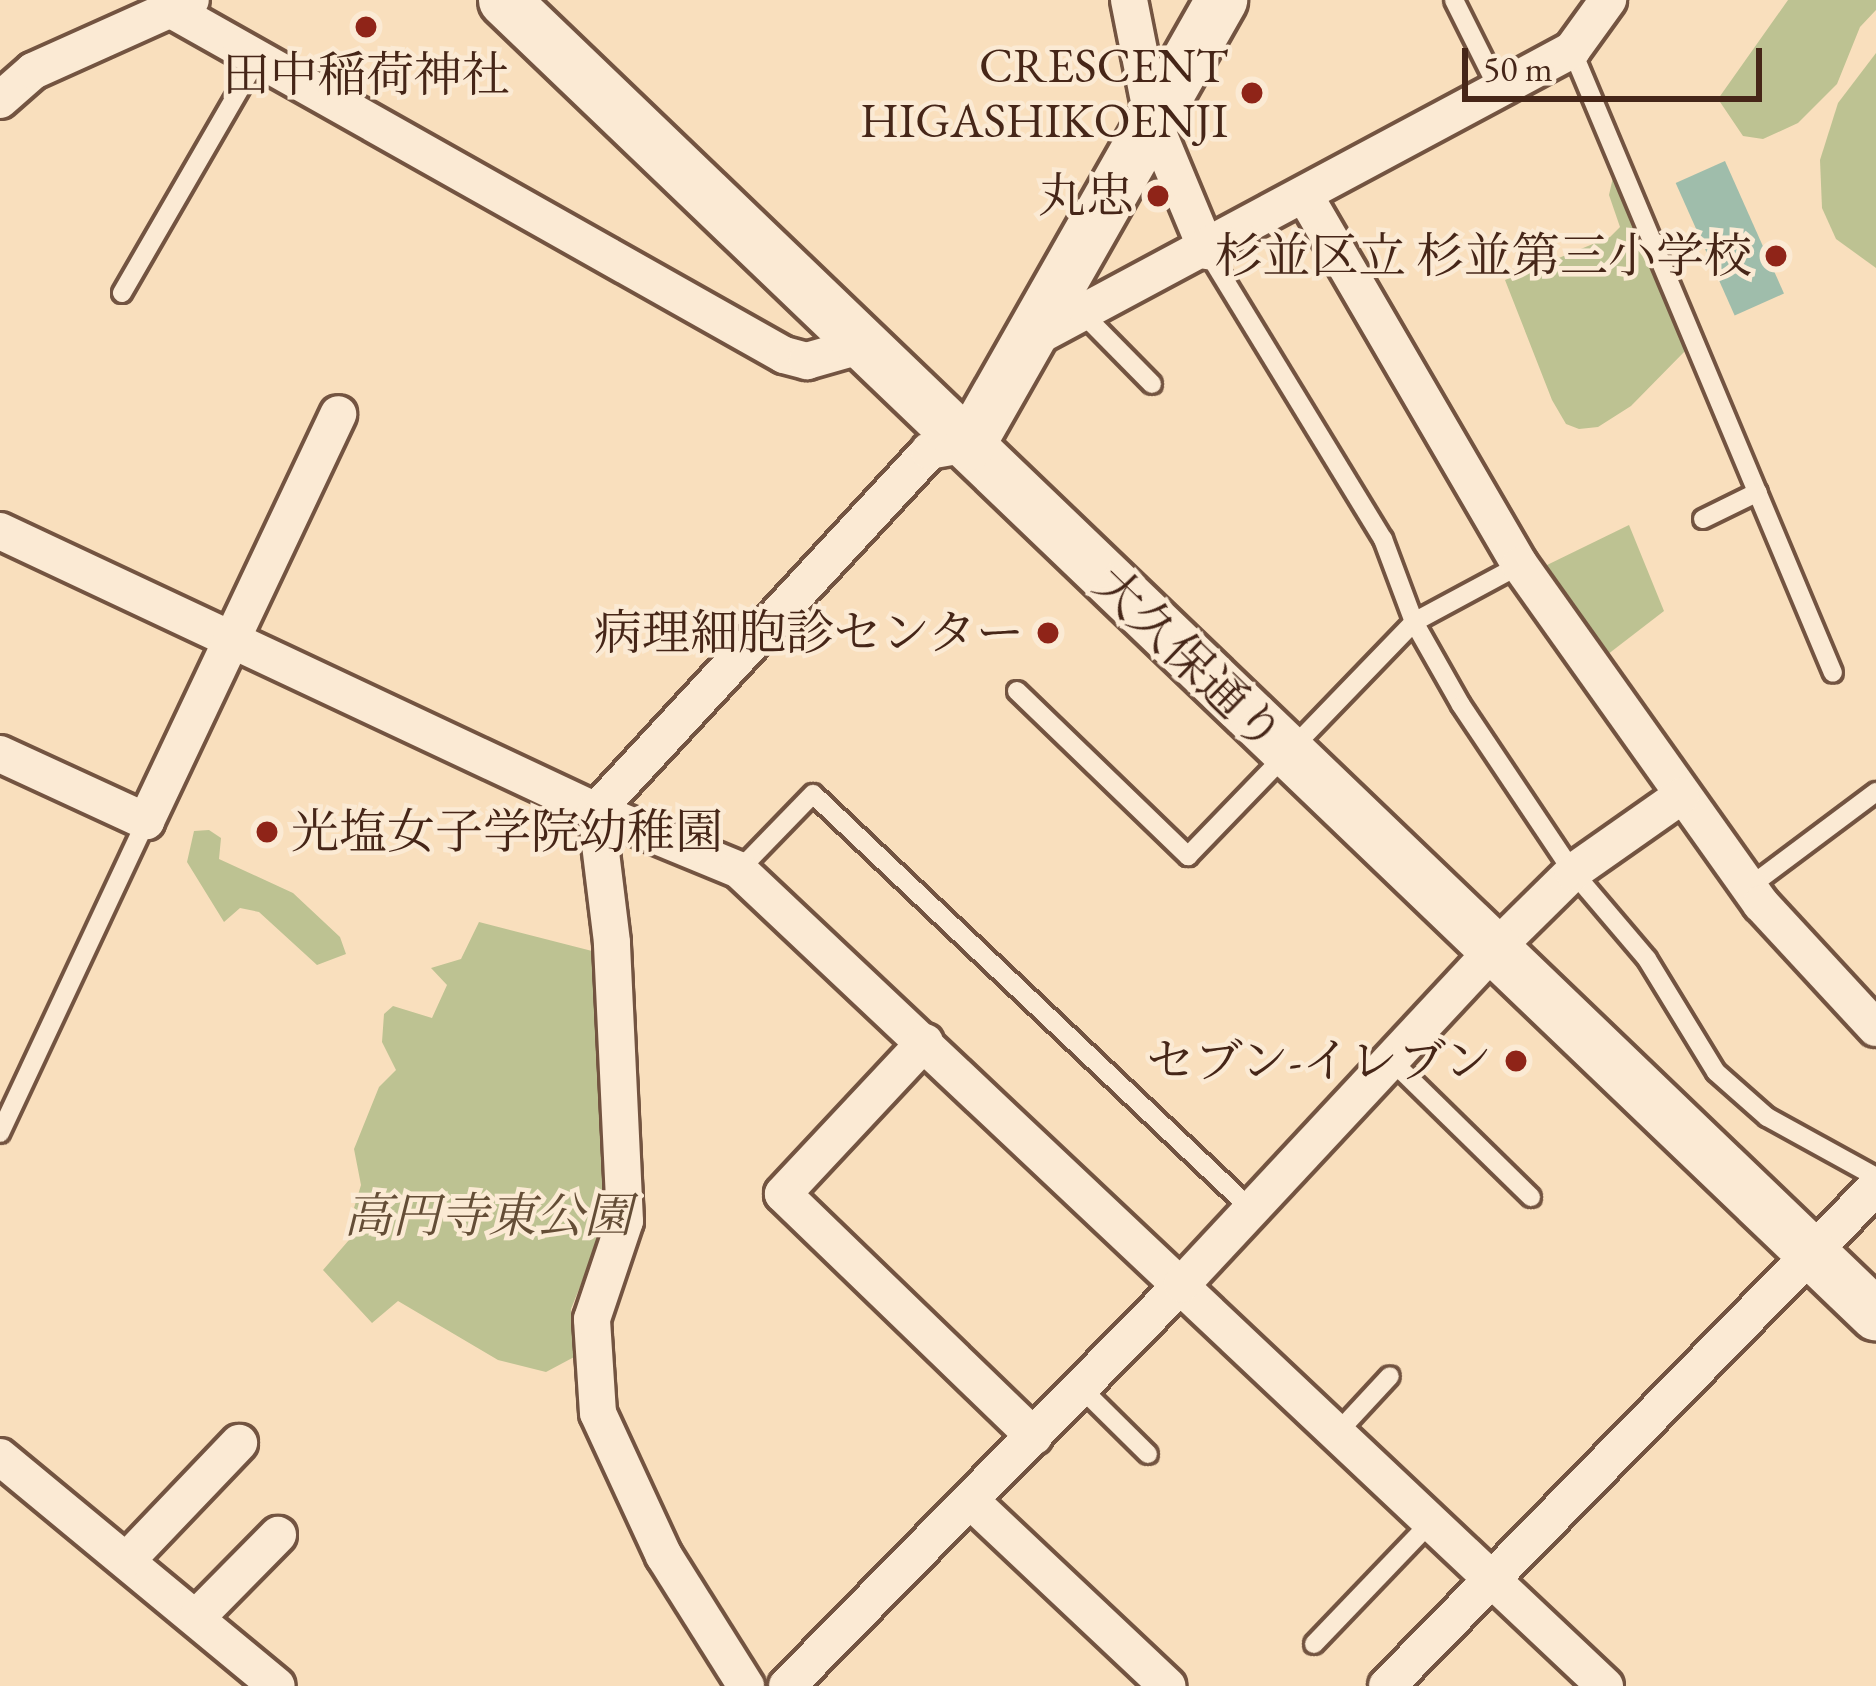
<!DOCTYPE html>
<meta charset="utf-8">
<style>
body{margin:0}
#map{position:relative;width:1876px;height:1686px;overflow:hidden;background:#f9dfbd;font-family:"EB Garamond","Noto Serif JP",serif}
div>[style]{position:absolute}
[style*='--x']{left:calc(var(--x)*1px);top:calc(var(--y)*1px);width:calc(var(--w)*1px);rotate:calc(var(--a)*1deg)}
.green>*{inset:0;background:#bdc292}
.water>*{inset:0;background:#9fbdab;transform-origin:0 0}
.roads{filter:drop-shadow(3px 0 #735441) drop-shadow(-3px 0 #735441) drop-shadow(0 3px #735441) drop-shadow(0 -3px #735441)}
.lane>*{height:18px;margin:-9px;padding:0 9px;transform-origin:9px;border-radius:9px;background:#fbead4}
.street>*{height:36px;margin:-18px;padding:0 18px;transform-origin:18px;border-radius:18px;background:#fbead4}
.secondary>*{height:51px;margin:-25.5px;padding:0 25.5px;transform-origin:25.5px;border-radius:25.5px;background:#fbead4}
.dots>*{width:33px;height:33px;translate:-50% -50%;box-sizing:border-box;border:6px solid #fbead4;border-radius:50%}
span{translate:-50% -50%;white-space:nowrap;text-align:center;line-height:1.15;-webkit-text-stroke:9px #fbead4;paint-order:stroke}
.poi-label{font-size:48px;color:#462618}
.right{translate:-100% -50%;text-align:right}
.left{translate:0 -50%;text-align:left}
.street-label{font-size:48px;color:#462618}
.park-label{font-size:48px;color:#644d36;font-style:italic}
.scale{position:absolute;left:1462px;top:48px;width:300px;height:54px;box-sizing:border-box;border:6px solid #462618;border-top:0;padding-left:15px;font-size:36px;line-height:42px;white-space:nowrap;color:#462618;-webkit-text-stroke:9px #fbead4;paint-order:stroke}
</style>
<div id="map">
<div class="green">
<i style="clip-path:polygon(1788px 0,1876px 0,1876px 10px,1860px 27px,1837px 84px,1798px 123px,1763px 139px,1743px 136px,1718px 99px)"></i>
<i style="clip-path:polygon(1876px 53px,1876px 268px,1836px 239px,1822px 208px,1820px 160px,1838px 103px)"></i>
<i style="clip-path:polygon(1613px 177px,1625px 181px,1687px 349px,1631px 406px,1598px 427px,1579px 429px,1566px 424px,1552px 400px,1505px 280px,1610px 237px,1620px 227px,1609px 195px)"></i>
<i style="clip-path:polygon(1629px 525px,1664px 611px,1603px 658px,1545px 566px)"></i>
<i style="clip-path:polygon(209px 830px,221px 838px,219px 859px,293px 893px,340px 937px,346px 954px,317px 965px,259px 912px,240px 908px,224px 922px,187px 862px,194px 831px)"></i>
<i style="clip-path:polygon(479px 922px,592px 951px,609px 1215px,571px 1309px,576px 1356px,546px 1372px,498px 1360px,398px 1301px,372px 1323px,323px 1270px,368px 1218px,354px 1208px,361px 1185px,354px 1149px,379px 1087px,396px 1070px,382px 1042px,384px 1014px,393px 1006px,432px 1018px,447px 985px,431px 968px,461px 959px)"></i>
</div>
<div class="water">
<i style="left:1725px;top:161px;width:145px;height:54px;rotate:66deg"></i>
</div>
<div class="roads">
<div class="lane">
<i style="--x:1454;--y:0;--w:98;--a:63.4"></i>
<i style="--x:1572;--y:50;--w:675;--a:67.27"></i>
<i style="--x:1207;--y:251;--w:338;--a:58.6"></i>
<i style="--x:1383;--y:539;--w:89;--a:69.5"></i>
<i style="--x:1414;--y:622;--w:95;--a:60.5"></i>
<i style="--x:1461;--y:705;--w:201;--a:56.2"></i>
<i style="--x:1573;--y:872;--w:114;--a:49.6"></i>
<i style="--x:1647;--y:959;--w:132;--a:58.6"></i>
<i style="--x:1716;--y:1072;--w:68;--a:41.4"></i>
<i style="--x:1767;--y:1117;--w:124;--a:28.8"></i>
<i style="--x:122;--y:293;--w:274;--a:-60"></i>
<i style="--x:1086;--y:317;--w:94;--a:45.4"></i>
<i style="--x:1703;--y:519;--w:61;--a:-26.1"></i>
<i style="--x:1017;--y:691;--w:238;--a:44"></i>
<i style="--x:1188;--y:856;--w:325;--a:-46"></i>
<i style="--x:1414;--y:622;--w:120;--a:-28.3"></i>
<i style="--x:739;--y:870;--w:106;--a:-45.8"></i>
<i style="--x:813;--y:794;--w:603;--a:43.46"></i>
<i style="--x:1749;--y:887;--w:159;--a:-36.8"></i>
<i style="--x:1391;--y:1060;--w:196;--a:44.4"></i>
<i style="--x:0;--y:1133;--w:344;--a:-64.9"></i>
<i style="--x:1081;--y:1388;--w:94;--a:44.6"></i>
<i style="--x:1338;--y:1432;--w:76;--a:-47.1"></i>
<i style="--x:1314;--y:1644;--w:169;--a:-46.2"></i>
</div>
<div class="street">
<i style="--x:1129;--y:0;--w:123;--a:78.8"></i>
<i style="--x:1153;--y:121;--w:141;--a:67.4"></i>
<i style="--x:170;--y:9;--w:705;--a:29.4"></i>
<i style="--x:784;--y:355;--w:24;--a:15"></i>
<i style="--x:807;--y:361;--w:58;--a:-15.9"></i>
<i style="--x:0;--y:100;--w:44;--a:-41.3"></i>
<i style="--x:33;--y:71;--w:173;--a:-24.2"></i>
<i style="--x:1305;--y:196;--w:427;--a:59.8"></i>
<i style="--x:1520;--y:565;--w:416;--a:54.6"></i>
<i style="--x:1761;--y:904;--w:169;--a:47.2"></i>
<i style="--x:1031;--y:340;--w:614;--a:-28.19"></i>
<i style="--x:1572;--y:50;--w:62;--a:-54.2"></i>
<i style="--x:0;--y:531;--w:658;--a:25.16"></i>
<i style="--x:596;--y:811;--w:155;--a:22.4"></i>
<i style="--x:739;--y:870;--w:1190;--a:43.3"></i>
<i style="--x:0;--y:754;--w:161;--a:24.7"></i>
<i style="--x:146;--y:821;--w:450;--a:-64.7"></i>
<i style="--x:925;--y:1042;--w:208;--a:133.1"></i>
<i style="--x:783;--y:1194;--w:349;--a:44"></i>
<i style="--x:0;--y:1457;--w:359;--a:39.6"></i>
<i style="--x:971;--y:1501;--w:270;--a:43.3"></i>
<i style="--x:130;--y:1557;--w:158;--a:-46.3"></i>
<i style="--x:198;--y:1616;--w:114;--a:-45.4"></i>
<i style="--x:746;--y:1686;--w:154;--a:-122.2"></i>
<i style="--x:664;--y:1556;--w:157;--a:-114.8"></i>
<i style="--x:598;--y:1413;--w:94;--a:-93.7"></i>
<i style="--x:592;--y:1319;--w:103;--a:-71.4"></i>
<i style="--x:625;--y:1221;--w:279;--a:-92.7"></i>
<i style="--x:612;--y:942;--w:132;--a:-97"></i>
<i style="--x:596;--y:811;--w:490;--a:-47.2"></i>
<i style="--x:929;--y:451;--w:41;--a:-9.9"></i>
<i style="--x:787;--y:1686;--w:564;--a:-45.5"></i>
<i style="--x:1182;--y:1284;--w:457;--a:-47"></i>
<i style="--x:1494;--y:950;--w:111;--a:-44.6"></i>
<i style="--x:1573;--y:872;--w:132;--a:-35.1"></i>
<i style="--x:1387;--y:1686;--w:699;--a:-45.58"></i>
</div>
<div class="secondary">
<i style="--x:504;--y:0;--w:1900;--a:43.78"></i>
<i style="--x:969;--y:444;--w:511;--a:-60.42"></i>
</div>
</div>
<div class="dots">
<i style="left:366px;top:27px;background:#8f2418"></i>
<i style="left:1252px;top:93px;background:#8f2418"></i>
<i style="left:1158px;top:196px;background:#8f2418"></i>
<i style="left:1776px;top:256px;background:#8f2418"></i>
<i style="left:1048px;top:633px;background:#8f2418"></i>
<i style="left:267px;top:832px;background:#8f2418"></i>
<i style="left:1516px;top:1061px;background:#8f2418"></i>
</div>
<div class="poi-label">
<span class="right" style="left:1228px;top:93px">CRESCENT<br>HIGASHIKOENJI</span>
<span style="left:366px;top:75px">田中稲荷神社</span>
<span class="right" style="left:1134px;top:196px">丸忠</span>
<span class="right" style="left:1752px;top:256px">杉並区立 杉並第三小学校</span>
<span class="right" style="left:1024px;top:633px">病理細胞診センター</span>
<span class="left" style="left:291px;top:832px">光塩女子学院幼稚園</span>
<span class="right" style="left:1492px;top:1061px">セブン-イレブン</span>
</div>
<div class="street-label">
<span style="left:1189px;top:659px;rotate:44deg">大久保通り</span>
</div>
<div class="park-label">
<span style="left:488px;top:1216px">高円寺東公園</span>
</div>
<div class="scale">50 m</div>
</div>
